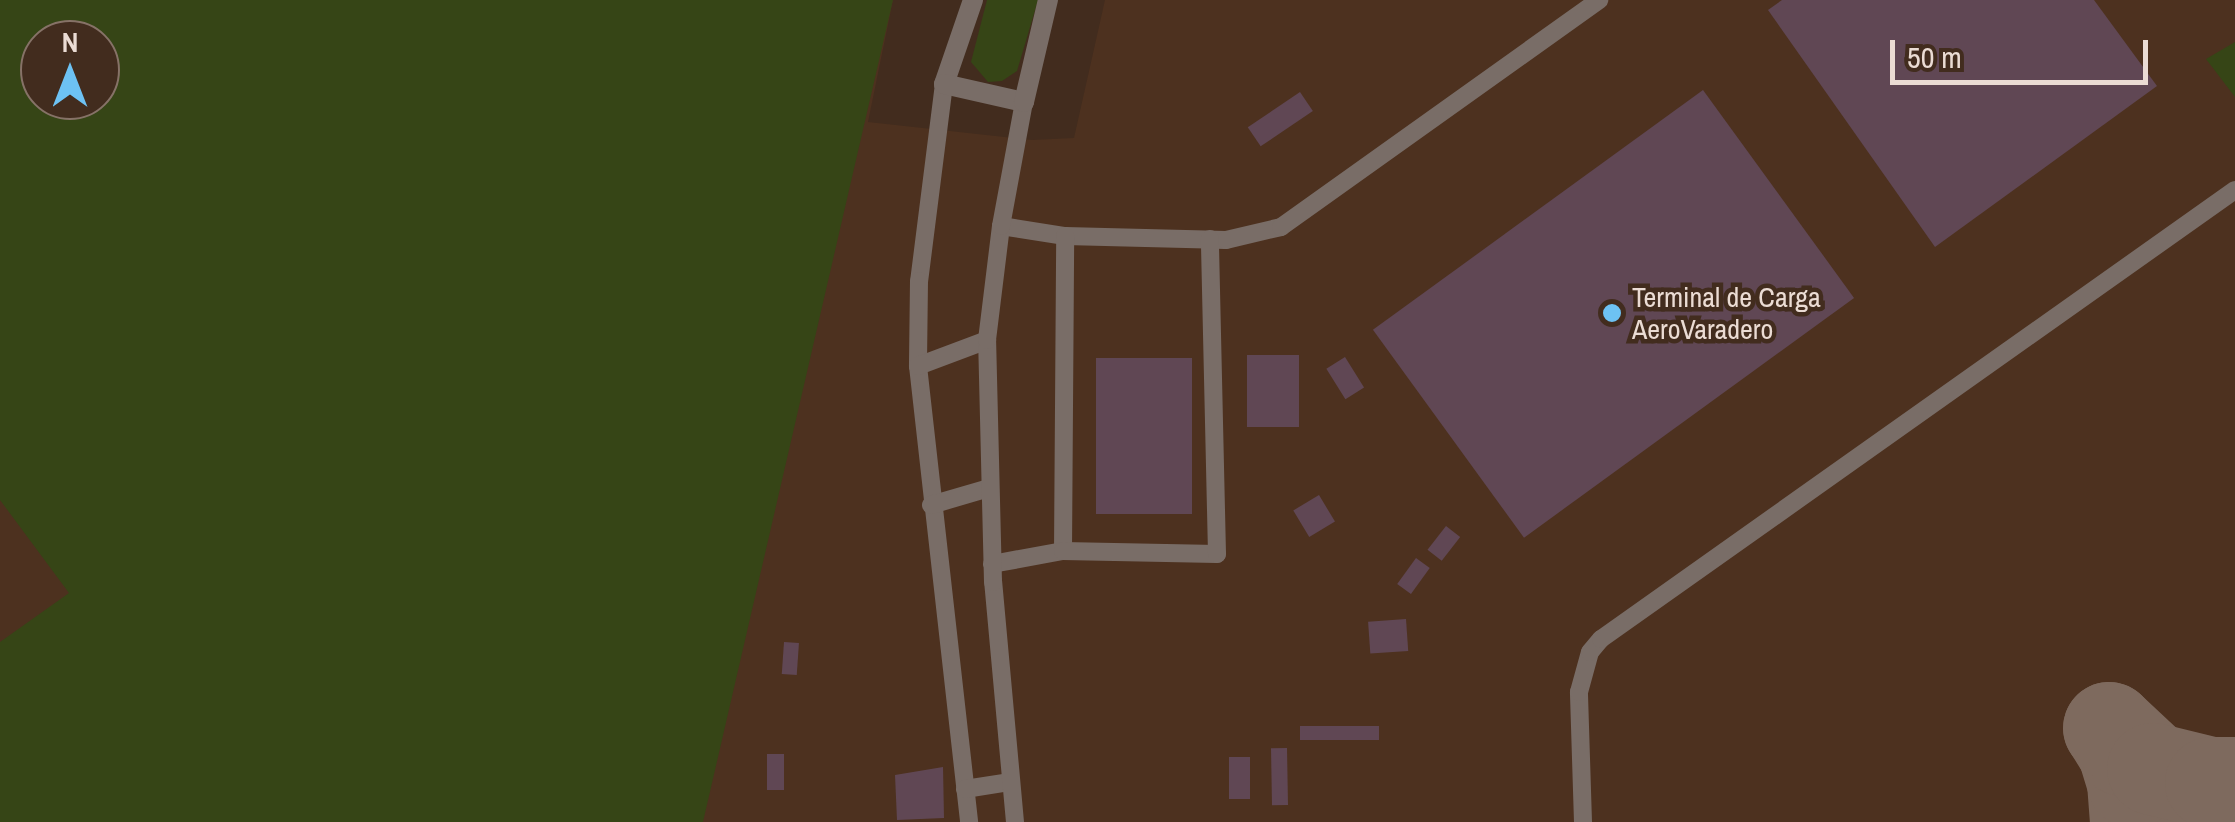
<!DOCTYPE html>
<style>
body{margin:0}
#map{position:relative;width:2235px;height:822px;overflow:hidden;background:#422c1e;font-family:"Archivo Narrow",sans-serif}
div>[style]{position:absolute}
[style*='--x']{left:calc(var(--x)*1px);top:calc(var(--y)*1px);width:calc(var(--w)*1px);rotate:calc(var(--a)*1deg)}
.built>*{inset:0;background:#4d311f}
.green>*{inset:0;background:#364516}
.taxiway>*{height:92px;margin:-46px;padding:0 46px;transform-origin:46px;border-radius:46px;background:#7e6a5e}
.building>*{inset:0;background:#604754;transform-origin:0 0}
.lane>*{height:18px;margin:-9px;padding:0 9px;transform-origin:9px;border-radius:9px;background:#796d67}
.street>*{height:20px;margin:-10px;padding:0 10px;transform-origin:10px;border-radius:10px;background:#796d67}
.dots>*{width:28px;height:28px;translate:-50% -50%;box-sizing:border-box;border:5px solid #422c1e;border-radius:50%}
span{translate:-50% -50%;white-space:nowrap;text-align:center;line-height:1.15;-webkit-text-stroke:9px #422c1e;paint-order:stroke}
.poi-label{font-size:28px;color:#ebdcd4}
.left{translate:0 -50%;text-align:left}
.north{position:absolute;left:20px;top:20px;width:100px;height:100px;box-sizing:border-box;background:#422c1e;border:2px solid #867267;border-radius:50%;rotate:0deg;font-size:28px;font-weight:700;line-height:40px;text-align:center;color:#ebdcd4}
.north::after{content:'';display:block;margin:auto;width:35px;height:45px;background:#6dc2f3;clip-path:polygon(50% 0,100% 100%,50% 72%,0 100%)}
.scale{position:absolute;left:1890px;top:40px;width:258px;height:45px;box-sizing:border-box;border:5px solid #ebdcd4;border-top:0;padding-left:12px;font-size:30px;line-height:35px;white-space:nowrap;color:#ebdcd4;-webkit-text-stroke:8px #422c1e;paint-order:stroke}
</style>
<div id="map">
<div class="built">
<i style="clip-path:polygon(269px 0,893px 0,868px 122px,1032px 140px,1074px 138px,1105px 0,2235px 0,2235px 822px,0 822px,0 193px)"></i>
</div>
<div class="green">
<i style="clip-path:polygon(evenodd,0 0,893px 0,703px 822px,0 822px,0 642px,69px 593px,0 500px,0 0,40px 40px,100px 40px,100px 100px,40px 100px,40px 40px)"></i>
<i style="clip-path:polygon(987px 0,1038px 0,1017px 71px,1002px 81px,988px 82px,971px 62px)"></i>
<i style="clip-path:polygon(2235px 42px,2235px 97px,2206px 59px)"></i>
</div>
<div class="taxiway">
<i style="--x:2136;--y:822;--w:40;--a:-94.3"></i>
<i style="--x:2133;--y:782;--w:34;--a:-107"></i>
<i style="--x:2123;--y:750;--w:26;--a:-122"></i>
<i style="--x:2109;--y:728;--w:60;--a:43"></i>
<i style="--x:2153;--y:769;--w:60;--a:13.6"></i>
<i style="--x:2211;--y:783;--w:24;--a:0"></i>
</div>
<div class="building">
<i style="clip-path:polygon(1782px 0,2094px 0,2157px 86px,1935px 247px,1768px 10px)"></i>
<i style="left:1703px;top:90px;width:257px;height:408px;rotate:54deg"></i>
<i style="left:1300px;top:92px;width:23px;height:63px;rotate:56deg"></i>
<i style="left:1247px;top:355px;width:52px;height:72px"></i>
<i style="left:1345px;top:357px;width:36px;height:22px;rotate:58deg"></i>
<i style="left:1096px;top:358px;width:96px;height:156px"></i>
<i style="left:1319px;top:495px;width:31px;height:30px;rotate:59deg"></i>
<i style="left:1446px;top:526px;width:18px;height:30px;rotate:38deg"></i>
<i style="left:1416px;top:558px;width:17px;height:32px;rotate:36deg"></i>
<i style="left:1406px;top:619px;width:32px;height:38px;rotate:86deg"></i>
<i style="left:784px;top:642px;width:15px;height:32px;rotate:4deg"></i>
<i style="left:1300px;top:726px;width:79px;height:14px"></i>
<i style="left:1287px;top:748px;width:57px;height:16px;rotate:89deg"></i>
<i style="left:767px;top:754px;width:17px;height:36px"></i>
<i style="left:1229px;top:757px;width:21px;height:42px"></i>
<i style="clip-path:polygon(943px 767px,944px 818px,897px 820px,895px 775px)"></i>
</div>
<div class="lane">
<i style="--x:944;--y:84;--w:199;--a:97.2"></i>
<i style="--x:919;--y:281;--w:85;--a:90.7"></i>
<i style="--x:918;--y:366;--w:459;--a:83.6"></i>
<i style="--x:1001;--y:226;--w:65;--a:8.9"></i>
<i style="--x:1065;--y:236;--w:161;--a:1.4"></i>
<i style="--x:1226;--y:240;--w:57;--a:-13.3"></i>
<i style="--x:1281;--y:227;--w:391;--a:-35.5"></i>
<i style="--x:918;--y:366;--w:74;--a:-20.6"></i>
<i style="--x:931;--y:505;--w:60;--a:-16.3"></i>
<i style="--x:1063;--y:551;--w:315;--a:-89.6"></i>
<i style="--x:992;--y:564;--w:72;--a:-10.4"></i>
<i style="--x:1063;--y:551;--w:154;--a:1.1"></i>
<i style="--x:1217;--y:554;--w:315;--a:-91.3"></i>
<i style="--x:965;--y:789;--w:46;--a:-8.8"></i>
<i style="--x:1015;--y:822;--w:241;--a:-95.2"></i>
<i style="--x:993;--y:582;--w:242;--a:-91.4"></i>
<i style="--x:987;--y:340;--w:115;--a:-83"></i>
<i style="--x:1001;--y:226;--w:126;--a:-79.5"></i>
<i style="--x:1583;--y:822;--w:130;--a:-91.8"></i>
<i style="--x:1579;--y:692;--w:41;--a:-74.6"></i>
<i style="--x:1590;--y:652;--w:17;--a:-50"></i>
<i style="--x:1601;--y:639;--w:777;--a:-35.31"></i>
</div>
<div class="street">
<i style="--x:973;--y:0;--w:89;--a:109"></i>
<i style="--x:944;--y:84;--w:82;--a:12.7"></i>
<i style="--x:1024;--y:102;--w:105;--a:-76.8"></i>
</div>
<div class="dots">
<i style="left:1612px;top:313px;background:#6dc2f3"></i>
</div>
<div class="poi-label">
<span class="left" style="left:1632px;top:313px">Terminal de Carga<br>AeroVaradero</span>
</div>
<div class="north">N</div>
<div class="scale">50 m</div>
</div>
